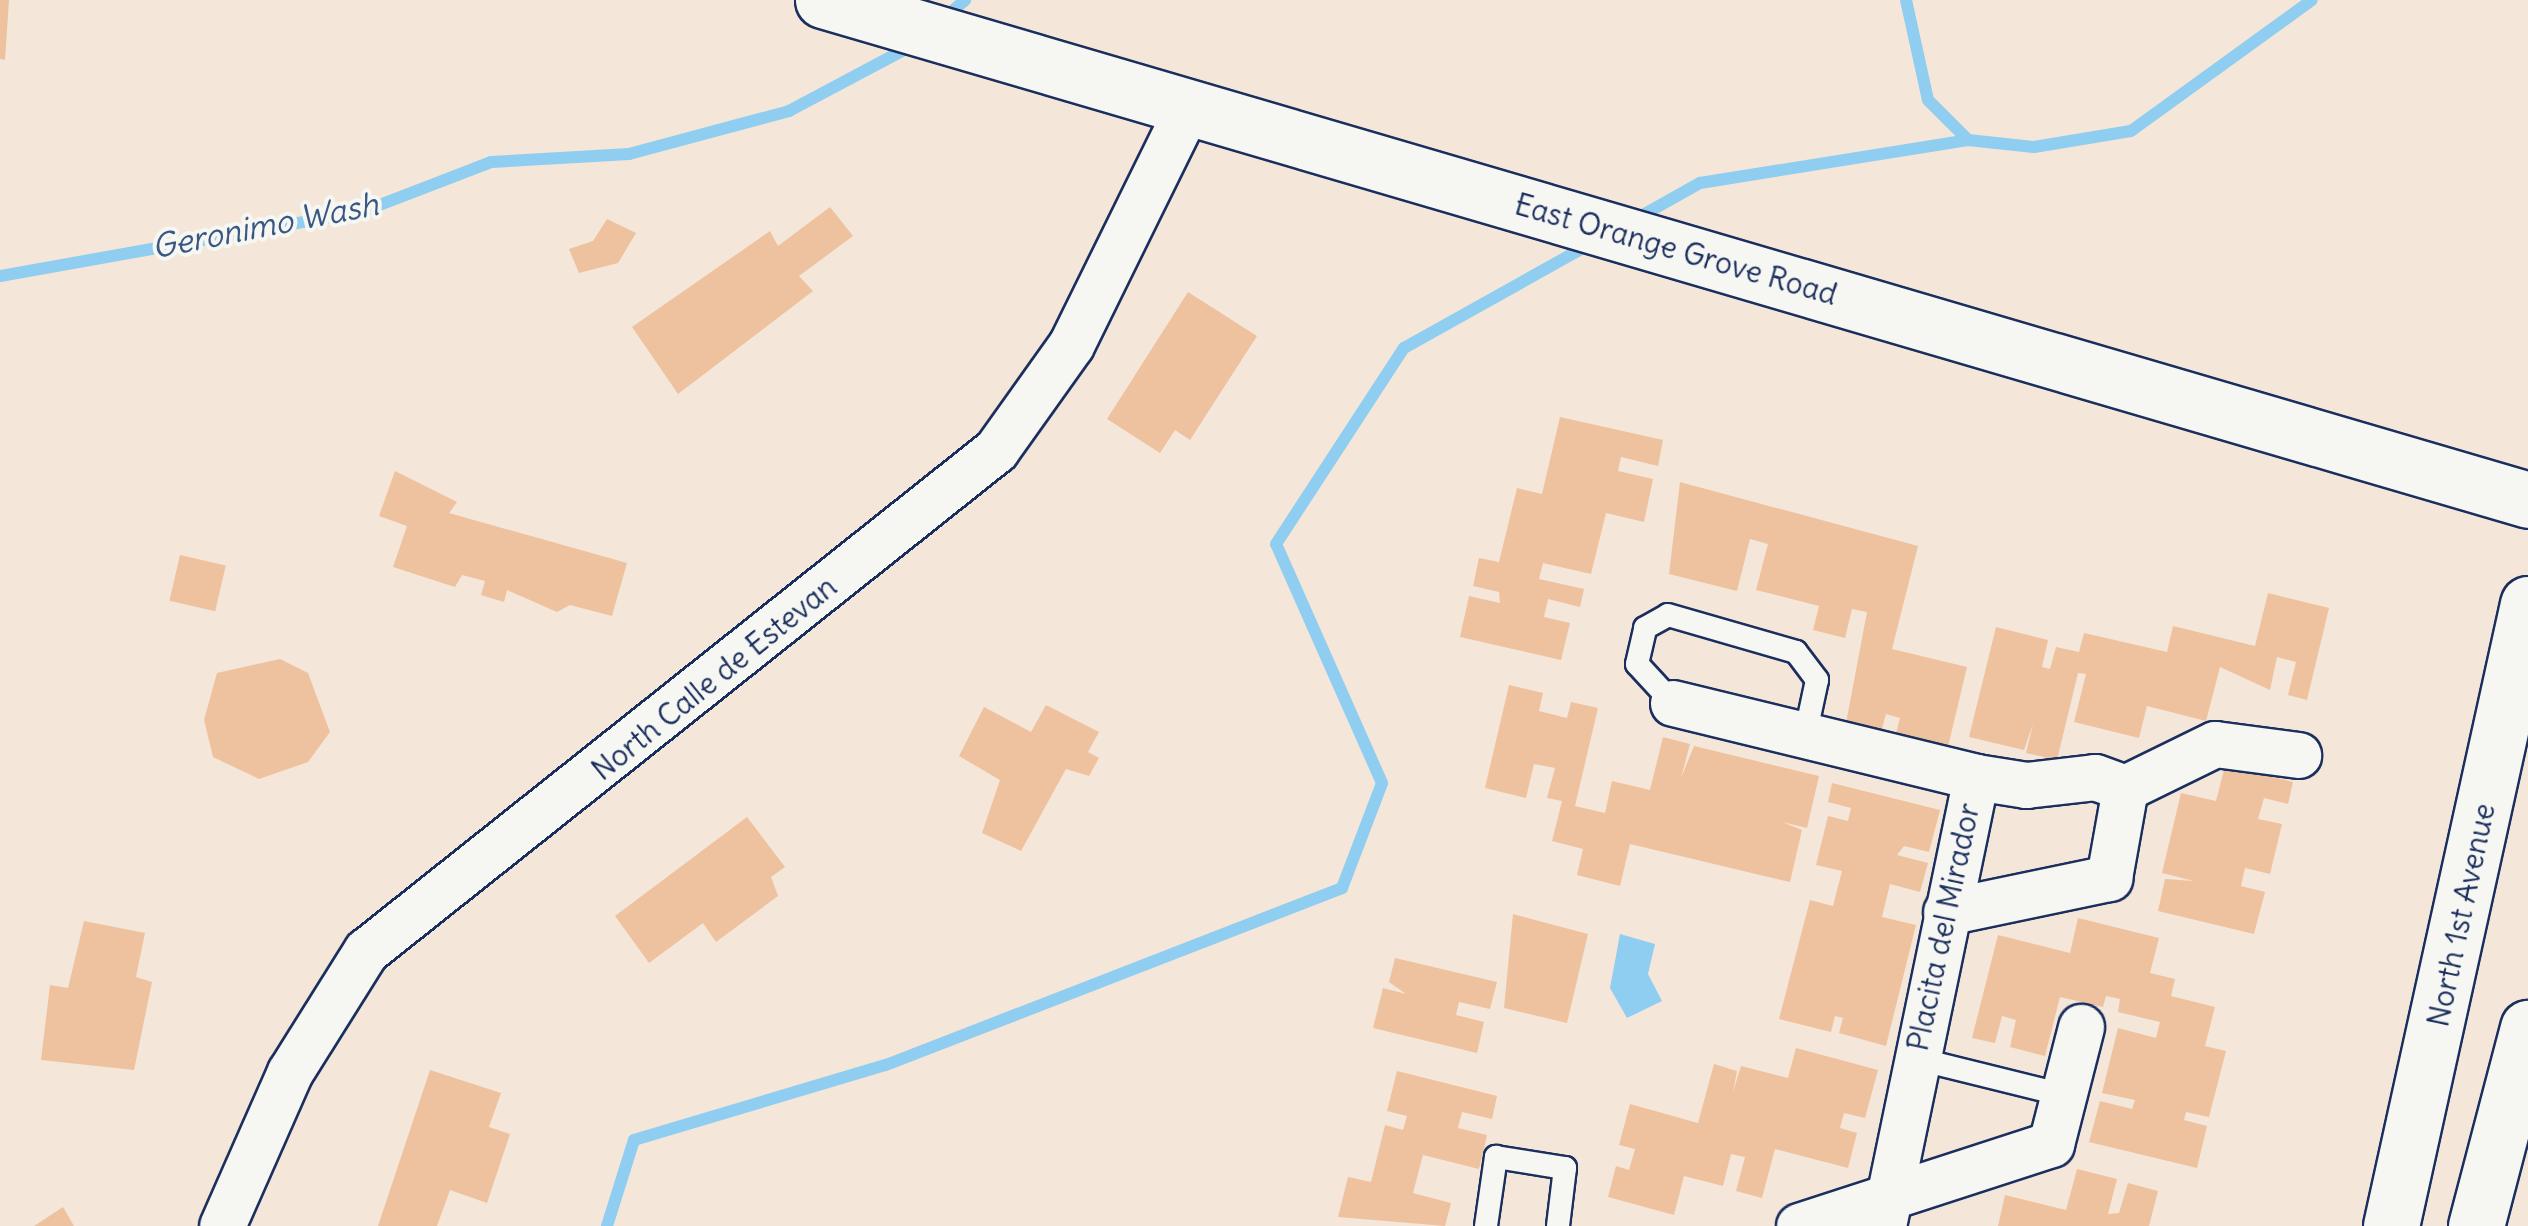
<!DOCTYPE html>
<style>
body{margin:0}
#map{position:relative;width:2528px;height:1226px;overflow:hidden;background:#f4e6d9;font-family:Delius,sans-serif}
div>[style]{position:absolute}
[style*='--x']{left:calc(var(--x)*1px);top:calc(var(--y)*1px);width:calc(var(--w)*1px);rotate:calc(var(--a)*1deg)}
.water>*{inset:0;background:#8fcef0}
.stream>*{height:12px;margin:-6px;padding:0 6px;transform-origin:6px;border-radius:6px;background:#8fcef0}
.building>*{inset:0;background:#efc29f;transform-origin:0 0}
.roads{filter:drop-shadow(2px 0 #1b2f5e) drop-shadow(-2px 0 #1b2f5e) drop-shadow(0 2px #1b2f5e) drop-shadow(0 -2px #1b2f5e)}
.lane>*{height:22px;margin:-11px;padding:0 11px;transform-origin:11px;border-radius:11px;background:#f6f6f2}
.street>*{height:45px;margin:-22.5px;padding:0 22.5px;transform-origin:22.5px;border-radius:22.5px;background:#f6f6f2}
.secondary>*{height:55px;margin:-27.5px;padding:0 27.5px;transform-origin:27.5px;border-radius:27.5px;background:#f6f6f2}
span{translate:-50% -50%;white-space:nowrap;text-align:center;line-height:1.15;-webkit-text-stroke:8px #f6f6f2;paint-order:stroke}
.street-label{font-size:30px;color:#1b2f5e}
.water-label{font-size:32px;color:#385782;font-style:italic}
</style>
<div id="map">
<div class="water">
<i style="clip-path:polygon(1620px 934px,1655px 944px,1648px 974px,1662px 1001px,1627px 1018px,1610px 988px)"></i>
</div>
<div class="stream">
<i style="--x:1906;--y:0;--w:102;--a:77.6"></i>
<i style="--x:1928;--y:100;--w:57;--a:45"></i>
<i style="--x:1968;--y:140;--w:66;--a:6.1"></i>
<i style="--x:2034;--y:147;--w:98;--a:-9.4"></i>
<i style="--x:2131;--y:131;--w:223;--a:-35.9"></i>
<i style="--x:941;--y:21;--w:32;--a:-41"></i>
<i style="--x:1634;--y:220;--w:76;--a:-29.3"></i>
<i style="--x:1700;--y:183;--w:271;--a:-9.1"></i>
<i style="--x:0;--y:276;--w:370;--a:-10.1"></i>
<i style="--x:364;--y:211;--w:136;--a:-21.1"></i>
<i style="--x:491;--y:162;--w:138;--a:-3.3"></i>
<i style="--x:629;--y:154;--w:166;--a:-15"></i>
<i style="--x:789;--y:111;--w:143;--a:-28"></i>
<i style="--x:607;--y:1226;--w:90;--a:-72.6"></i>
<i style="--x:634;--y:1140;--w:263;--a:-16.6"></i>
<i style="--x:886;--y:1065;--w:489;--a:-21.2"></i>
<i style="--x:1342;--y:888;--w:112;--a:-69.1"></i>
<i style="--x:1382;--y:783;--w:261;--a:-113.9"></i>
<i style="--x:1276;--y:544;--w:234;--a:-56.9"></i>
<i style="--x:1404;--y:348;--w:213;--a:-29.2"></i>
</div>
<div class="building">
<i style="clip-path:polygon(0 0,9px 0,5px 60px,0 59px)"></i>
<i style="clip-path:polygon(830px 207px,853px 236px,799px 276px,813px 291px,678px 394px,632px 327px,770px 231px,778px 246px)"></i>
<i style="clip-path:polygon(607px 219px,636px 233px,618px 263px,579px 273px,569px 249px,593px 241px)"></i>
<i style="clip-path:polygon(1188px 292px,1257px 336px,1190px 440px,1175px 430px,1160px 453px,1107px 419px)"></i>
<i style="clip-path:polygon(1560px 417px,1663px 440px,1658px 466px,1621px 457px,1618px 471px,1653px 479px,1644px 522px,1606px 513px,1591px 574px,1543px 563px,1539px 579px,1584px 589px,1580px 607px,1548px 599px,1544px 617px,1570px 623px,1561px 660px,1460px 637px,1469px 596px,1500px 603px,1499px 592px,1473px 586px,1479px 558px,1499px 562px,1517px 488px,1542px 494px)"></i>
<i style="clip-path:polygon(395px 471px,457px 502px,449px 513px,627px 563px,612px 616px,570px 605px,557px 612px,507px 590px,504px 602px,481px 595px,485px 581px,462px 575px,455px 587px,393px 567px,407px 526px,379px 516px)"></i>
<i style="clip-path:polygon(1680px 482px,1918px 546px,1892px 649px,1967px 667px,1947px 751px,1895px 738px,1900px 718px,1886px 714px,1881px 732px,1846px 723px,1867px 612px,1852px 609px,1845px 638px,1813px 630px,1819px 606px,1756px 590px,1768px 544px,1750px 539px,1737px 591px,1669px 574px)"></i>
<i style="left:180px;top:555px;width:47px;height:47px;rotate:13deg"></i>
<i style="clip-path:polygon(2268px 593px,2329px 608px,2307px 700px,2288px 695px,2296px 662px,2277px 657px,2270px 690px,2220px 667px,2206px 721px,2147px 706px,2139px 738px,2074px 722px,2086px 674px,2078px 673px,2057px 760px,2026px 753px,2033px 724px,2024px 750px,1969px 737px,1996px 627px,2048px 640px,2042px 667px,2050px 669px,2056px 647px,2079px 652px,2084px 633px,2167px 652px,2173px 626px,2255px 646px)"></i>
<i style="clip-path:polygon(280px 659px,308px 673px,330px 732px,308px 762px,259px 779px,213px 757px,204px 720px,217px 673px)"></i>
<i style="clip-path:polygon(1509px 685px,1543px 693px,1539px 711px,1567px 718px,1571px 702px,1598px 708px,1575px 806px,1605px 813px,1612px 781px,1650px 790px,1663px 737px,1690px 744px,1681px 778px,1694px 746px,1819px 776px,1807px 828px,1782px 822px,1802px 830px,1790px 882px,1630px 844px,1620px 886px,1577px 875px,1583px 849px,1552px 841px,1562px 801px,1547px 798px,1555px 768px,1534px 764px,1526px 798px,1485px 788px)"></i>
<i style="clip-path:polygon(1046px 705px,1099px 732px,1088px 752px,1099px 758px,1089px 776px,1066px 769px,1021px 851px,982px 833px,1000px 780px,959px 756px,984px 707px,1031px 732px)"></i>
<i style="clip-path:polygon(2225px 766px,2293px 782px,2288px 804px,2264px 798px,2258px 819px,2282px 824px,2270px 874px,2245px 868px,2241px 886px,2265px 892px,2254px 934px,2158px 911px,2165px 879px,2194px 881px,2162px 873px,2181px 793px,2216px 801px)"></i>
<i style="clip-path:polygon(1832px 783px,1940px 810px,1929px 852px,1904px 846px,1897px 855px,1928px 863px,1920px 892px,1890px 884px,1882px 917px,1916px 925px,1886px 1046px,1839px 1033px,1843px 1018px,1835px 1016px,1831px 1032px,1779px 1019px,1810px 900px,1833px 906px,1842px 871px,1816px 865px,1828px 816px,1848px 821px,1851px 808px,1828px 802px)"></i>
<i style="clip-path:polygon(747px 817px,785px 867px,771px 877px,778px 896px,716px 942px,703px 923px,649px 963px,615px 916px)"></i>
<i style="clip-path:polygon(1513px 914px,1588px 934px,1567px 1023px,1504px 1008px)"></i>
<i style="clip-path:polygon(2078px 918px,2159px 938px,2150px 973px,2175px 979px,2171px 996px,2215px 1007px,2205px 1046px,2226px 1051px,2209px 1117px,2186px 1112px,2184px 1120px,2207px 1126px,2197px 1168px,2089px 1142px,2100px 1101px,2132px 1109px,2135px 1100px,2102px 1093px,2118px 1028px,2156px 1038px,2160px 1022px,2118px 1012px,2120px 999px,2106px 996px,2103px 1007px,2060px 997px,2045px 1056px,2010px 1047px,2016px 1020px,2002px 1016px,1995px 1043px,1972px 1038px,1998px 935px,2070px 953px)"></i>
<i style="clip-path:polygon(84px 921px,145px 933px,136px 977px,152px 982px,134px 1070px,41px 1060px,50px 985px,68px 988px)"></i>
<i style="clip-path:polygon(1395px 958px,1497px 982px,1490px 1009px,1459px 1002px,1456px 1015px,1484px 1022px,1477px 1053px,1373px 1028px,1383px 988px,1406px 994px,1389px 982px)"></i>
<i style="clip-path:polygon(1796px 1048px,1878px 1070px,1865px 1118px,1844px 1113px,1840px 1128px,1857px 1133px,1848px 1168px,1775px 1149px,1762px 1198px,1736px 1191px,1745px 1157px,1731px 1154px,1723px 1186px,1684px 1176px,1674px 1215px,1608px 1197px,1616px 1166px,1629px 1170px,1635px 1149px,1619px 1145px,1630px 1104px,1698px 1123px,1714px 1064px,1737px 1071px,1733px 1092px,1741px 1066px,1788px 1078px)"></i>
<i style="clip-path:polygon(430px 1070px,501px 1093px,489px 1127px,510px 1134px,487px 1203px,450px 1190px,437px 1226px,378px 1226px)"></i>
<i style="clip-path:polygon(1397px 1071px,1497px 1096px,1492px 1119px,1462px 1112px,1458px 1128px,1487px 1135px,1479px 1169px,1423px 1155px,1413px 1193px,1451px 1203px,1445px 1226px,1338px 1217px,1348px 1177px,1371px 1182px,1385px 1125px,1403px 1130px,1407px 1116px,1387px 1111px)"></i>
<i style="clip-path:polygon(2077px 1169px,2117px 1179px,2108px 1214px,2119px 1213px,2128px 1183px,2158px 1191px,2149px 1226px,1998px 1226px,2005px 1195px,2066px 1210px)"></i>
<i style="clip-path:polygon(63px 1207px,74px 1226px,34px 1226px)"></i>
</div>
<div class="roads">
<div class="lane">
<i style="--x:1673;--y:703;--w:53;--a:-132.7"></i>
<i style="--x:1637;--y:664;--w:37;--a:-77"></i>
<i style="--x:1645;--y:628;--w:26;--a:-29"></i>
<i style="--x:1668;--y:615;--w:133;--a:16.1"></i>
<i style="--x:1796;--y:652;--w:35;--a:53"></i>
<i style="--x:1817;--y:680;--w:57;--a:102.1"></i>
<i style="--x:1914;--y:1058;--w:154;--a:13.9"></i>
<i style="--x:1486;--y:1226;--w:70;--a:-81.8"></i>
<i style="--x:1496;--y:1157;--w:70;--a:9.1"></i>
<i style="--x:1565;--y:1168;--w:58;--a:96.9"></i>
</div>
<div class="street">
<i style="--x:1673;--y:703;--w:312;--a:13.7"></i>
<i style="--x:1976;--y:777;--w:459;--a:101.7"></i>
<i style="--x:1976;--y:777;--w:51;--a:9.1"></i>
<i style="--x:2026;--y:785;--w:69;--a:-6.6"></i>
<i style="--x:2095;--y:777;--w:32;--a:20"></i>
<i style="--x:2125;--y:788;--w:100;--a:-26.1"></i>
<i style="--x:2215;--y:744;--w:84;--a:7.5"></i>
<i style="--x:1946;--y:912;--w:167;--a:-11.8"></i>
<i style="--x:2109;--y:878;--w:91;--a:-79.9"></i>
<i style="--x:222;--y:1226;--w:168;--a:-66.2"></i>
<i style="--x:290;--y:1072;--w:143;--a:-57.9"></i>
<i style="--x:366;--y:951;--w:805;--a:-38.49"></i>
<i style="--x:996;--y:450;--w:129;--a:-54.5"></i>
<i style="--x:1071;--y:345;--w:263;--a:-63.8"></i>
<i style="--x:1799;--y:1226;--w:265;--a:-18"></i>
<i style="--x:2051;--y:1144;--w:121;--a:-75.6"></i>
</div>
<div class="secondary">
<i style="--x:823;--y:0;--w:1777;--a:16.34"></i>
<i style="--x:2391;--y:1226;--w:637;--a:-77.58"></i>
<i style="--x:2476;--y:1226;--w:205;--a:-75.3"></i>
</div>
</div>
<div class="street-label">
<span style="left:1676px;top:249px;rotate:16deg">East Orange Grove Road</span>
<span style="left:714px;top:678px;rotate:-39deg">North Calle de Estevan</span>
<span style="left:2461px;top:915px;rotate:-78deg">North 1st Avenue</span>
<span style="left:1943px;top:927px;rotate:-78deg">Placita del Mirador</span>
</div>
<div class="water-label">
<span style="left:265px;top:226px;rotate:-11deg">Geronimo Wash</span>
</div>
</div>
